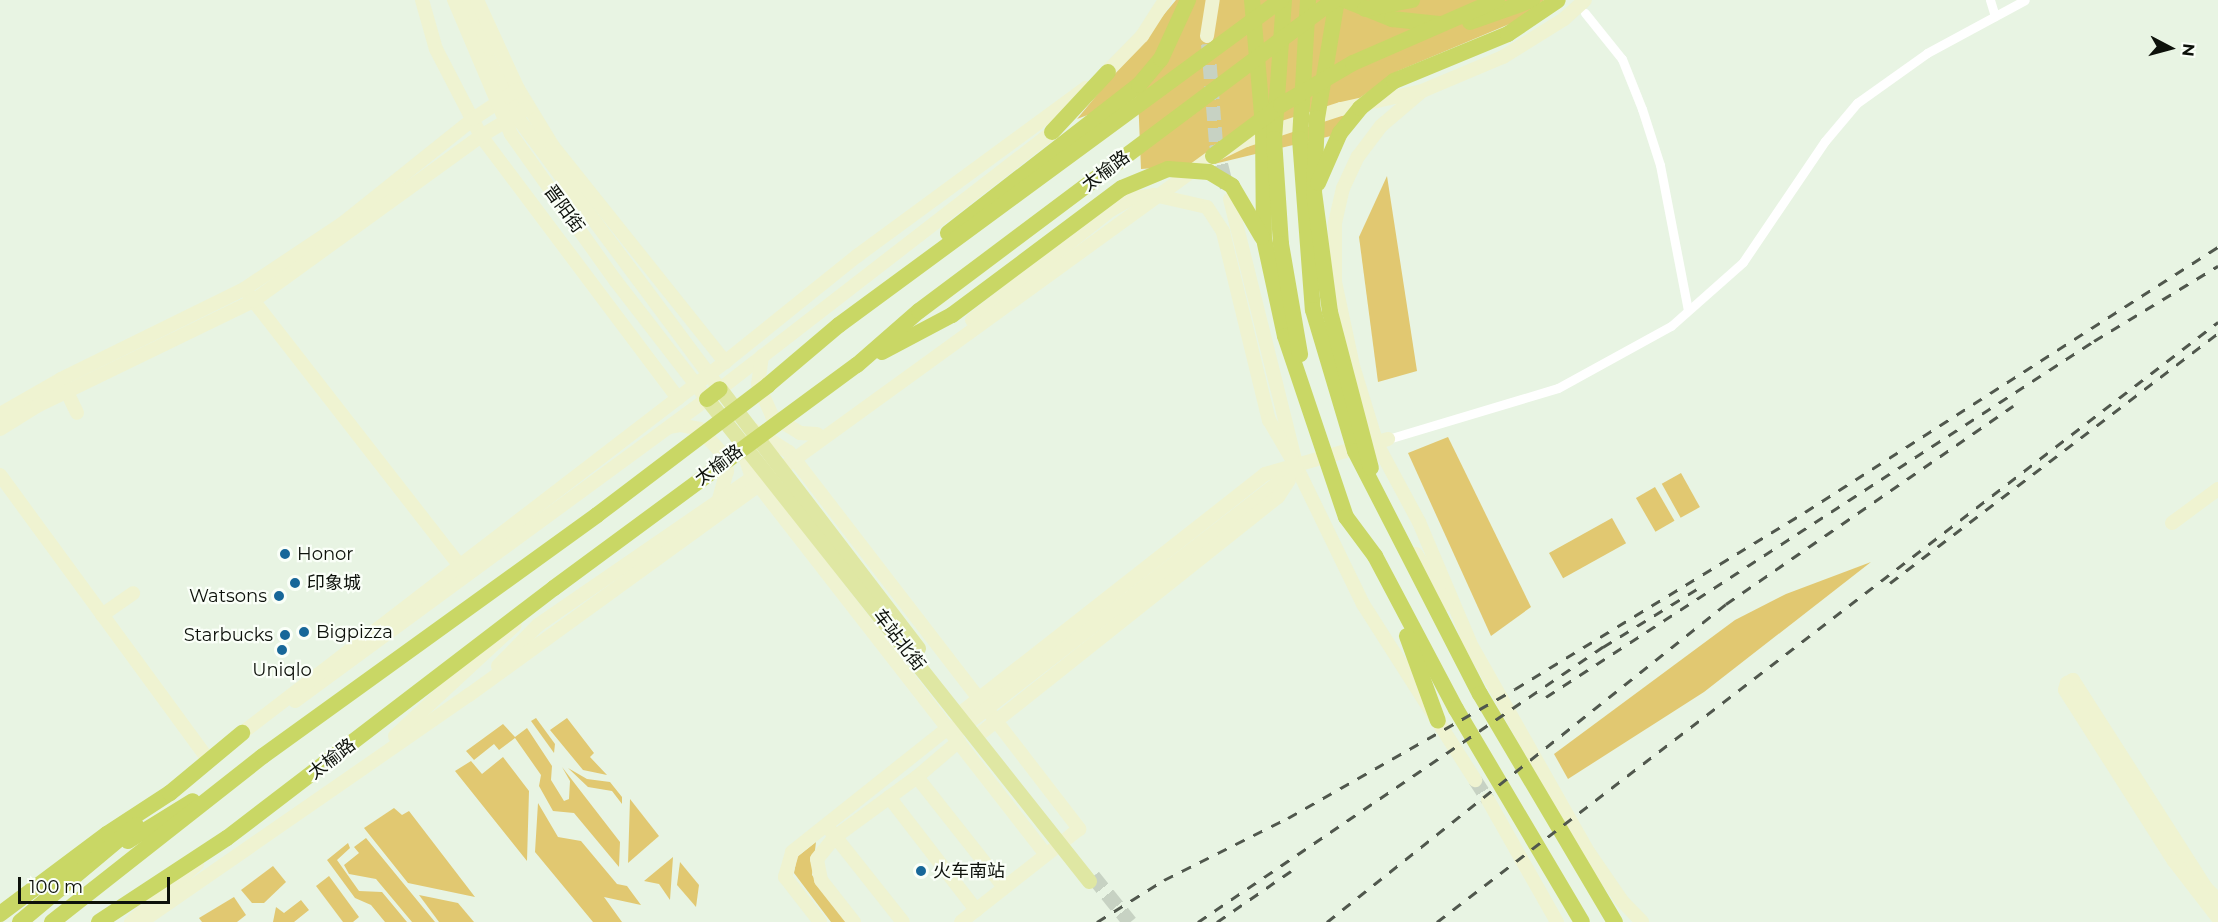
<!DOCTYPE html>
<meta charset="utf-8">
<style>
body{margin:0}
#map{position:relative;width:2218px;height:922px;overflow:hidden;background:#e8f4e3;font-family:Montserrat,"Noto Sans SC",sans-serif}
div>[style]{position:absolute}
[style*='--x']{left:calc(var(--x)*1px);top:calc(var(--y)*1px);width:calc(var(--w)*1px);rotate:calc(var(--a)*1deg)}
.green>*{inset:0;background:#e1c871;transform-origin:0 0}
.secondary-tunnel>*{height:14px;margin-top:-7px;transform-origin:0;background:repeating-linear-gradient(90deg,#c7d2c3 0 14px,transparent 0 21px)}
.primary-tunnel>*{height:15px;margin-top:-7.5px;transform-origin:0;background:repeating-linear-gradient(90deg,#c7d2c3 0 15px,transparent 0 23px)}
.street>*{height:9px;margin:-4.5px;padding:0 4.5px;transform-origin:4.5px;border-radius:4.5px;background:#fff}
.secondary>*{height:14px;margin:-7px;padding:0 7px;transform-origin:7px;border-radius:7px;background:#eff3d1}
.primary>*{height:15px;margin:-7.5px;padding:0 7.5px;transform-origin:7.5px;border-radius:7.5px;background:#dfe7a3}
.highway>*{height:16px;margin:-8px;padding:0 8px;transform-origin:8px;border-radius:8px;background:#c9d765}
.rail>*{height:3px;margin-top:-1.5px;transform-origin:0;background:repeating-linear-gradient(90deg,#50574d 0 10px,transparent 0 20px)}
.dots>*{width:16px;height:16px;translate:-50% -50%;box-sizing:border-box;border:3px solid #fafff8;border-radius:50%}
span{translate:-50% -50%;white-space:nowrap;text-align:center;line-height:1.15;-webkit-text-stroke:4.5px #fafff8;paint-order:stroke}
.street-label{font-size:18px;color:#0d110b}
.poi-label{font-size:18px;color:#0d110b}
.left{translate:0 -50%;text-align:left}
.right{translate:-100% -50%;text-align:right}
.north{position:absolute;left:2140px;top:18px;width:60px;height:60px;-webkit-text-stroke:4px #fafff8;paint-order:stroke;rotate:96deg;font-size:16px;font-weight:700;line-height:24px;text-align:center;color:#0d110b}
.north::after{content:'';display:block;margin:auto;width:21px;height:27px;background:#0d110b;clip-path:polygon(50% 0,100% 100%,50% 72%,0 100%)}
.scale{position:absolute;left:18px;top:877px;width:152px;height:27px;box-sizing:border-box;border:3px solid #0d110b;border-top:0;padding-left:8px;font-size:18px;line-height:21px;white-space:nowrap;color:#0d110b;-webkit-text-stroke:4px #fafff8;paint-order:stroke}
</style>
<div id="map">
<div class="green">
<i style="clip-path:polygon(1176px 0,1544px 0,1519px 20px,1398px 71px,1361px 97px,1331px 136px,1214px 164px,1141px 169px,1138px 96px,1077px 119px)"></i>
<i style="clip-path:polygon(1387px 176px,1417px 371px,1378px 382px,1359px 237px)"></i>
<i style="clip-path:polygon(1448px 437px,1531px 607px,1491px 636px,1408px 453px)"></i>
<i style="left:1681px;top:473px;width:39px;height:22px;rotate:61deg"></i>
<i style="left:1655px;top:487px;width:39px;height:22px;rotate:60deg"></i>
<i style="left:1612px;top:518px;width:29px;height:72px;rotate:61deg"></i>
<i style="clip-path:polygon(1871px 562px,1704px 692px,1568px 779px,1554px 754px,1735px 620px,1786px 594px)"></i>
<i style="clip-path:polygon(536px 718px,555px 744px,554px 753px,531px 721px)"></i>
<i style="clip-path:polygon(567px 718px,594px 753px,590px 757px,607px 775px,583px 770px,550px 730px)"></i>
<i style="clip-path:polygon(503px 724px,515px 737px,527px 728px,552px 766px,551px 780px,564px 801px,569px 799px,570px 781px,562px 767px,620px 842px,619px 867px,574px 813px,553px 811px,539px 786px,541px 775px,515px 738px,499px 750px,494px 744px,474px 760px,466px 751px)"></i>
<i style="clip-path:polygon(503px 757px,529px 791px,527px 861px,455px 771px,471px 761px,482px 774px)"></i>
<i style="clip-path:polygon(568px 768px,587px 779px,610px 782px,622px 797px,622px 804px,612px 791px,588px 787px)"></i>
<i style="clip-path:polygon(630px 799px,659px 836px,628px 863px)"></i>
<i style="clip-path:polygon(538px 803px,558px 837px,581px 841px,617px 884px,627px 886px,641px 905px,604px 897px,622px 922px,593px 922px,535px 852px)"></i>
<i style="clip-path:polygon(394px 808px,402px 815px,409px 811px,475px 897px,408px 883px,364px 828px)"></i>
<i style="clip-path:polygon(366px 838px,435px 922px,412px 922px,376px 879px,349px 874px,344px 865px,359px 853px,354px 847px)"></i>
<i style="clip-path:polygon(816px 842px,812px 875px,847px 922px,831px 922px,794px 873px,797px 857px)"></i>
<i style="clip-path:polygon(348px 843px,350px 848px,337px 860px,359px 891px,382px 892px,407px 922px,385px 922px,371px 905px,355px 898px,327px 860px)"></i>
<i style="clip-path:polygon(673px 857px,670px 900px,659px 884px,644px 881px)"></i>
<i style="clip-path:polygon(680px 862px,699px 885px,696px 907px,677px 885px)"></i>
<i style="clip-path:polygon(273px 866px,286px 882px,264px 903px,252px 903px,241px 890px)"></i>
<i style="clip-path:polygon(329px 876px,359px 917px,353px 922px,343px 922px,316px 886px)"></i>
<i style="clip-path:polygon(419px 895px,458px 903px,474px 922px,439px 922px)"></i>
<i style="clip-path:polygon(234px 897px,246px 915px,237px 922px,202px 922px,199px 918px)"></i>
<i style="clip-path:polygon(301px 900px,309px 910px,294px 922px,273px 922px,276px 907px,284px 913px)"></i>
</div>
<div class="secondary-tunnel">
<i style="--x:1208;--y:44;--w:100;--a:85.4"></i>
<i style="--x:1216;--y:144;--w:45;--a:76"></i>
<i style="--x:1475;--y:780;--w:24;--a:57"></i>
</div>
<div class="primary-tunnel">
<i style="--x:1093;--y:876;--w:59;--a:51.2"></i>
</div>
<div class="street">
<i style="--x:1990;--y:0;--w:17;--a:73"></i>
<i style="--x:1585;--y:13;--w:59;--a:51.2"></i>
<i style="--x:1622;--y:59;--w:54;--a:68.2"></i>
<i style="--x:1642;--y:109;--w:59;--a:72.2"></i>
<i style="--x:1660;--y:165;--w:148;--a:79.1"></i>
<i style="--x:1388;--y:439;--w:177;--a:-16.7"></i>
<i style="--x:1558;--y:388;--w:129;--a:-28.8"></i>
<i style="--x:1671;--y:326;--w:96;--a:-41.6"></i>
<i style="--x:1743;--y:262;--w:146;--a:-55.9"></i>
<i style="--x:1825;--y:141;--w:50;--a:-49.9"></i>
<i style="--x:1857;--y:103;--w:86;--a:-35.5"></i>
<i style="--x:1927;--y:53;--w:111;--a:-28.4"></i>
</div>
<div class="secondary">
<i style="--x:422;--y:0;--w:51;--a:74.1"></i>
<i style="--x:436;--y:49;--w:98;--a:62.7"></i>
<i style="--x:481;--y:136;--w:328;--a:53.1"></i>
<i style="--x:467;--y:0;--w:66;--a:69.6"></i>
<i style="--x:490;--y:62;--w:66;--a:63"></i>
<i style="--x:520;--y:121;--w:334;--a:53.3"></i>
<i style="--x:720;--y:389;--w:420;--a:-37.7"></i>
<i style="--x:477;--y:0;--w:98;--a:65.3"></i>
<i style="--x:518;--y:89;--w:66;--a:58.7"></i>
<i style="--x:552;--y:145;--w:278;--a:51.4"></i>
<i style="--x:1207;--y:36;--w:36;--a:-81"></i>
<i style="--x:1102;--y:77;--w:57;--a:-45.7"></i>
<i style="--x:1142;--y:36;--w:43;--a:-57.4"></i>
<i style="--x:1421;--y:92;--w:52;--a:139.6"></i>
<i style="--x:1381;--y:126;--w:38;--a:127"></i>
<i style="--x:1358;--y:156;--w:35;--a:115"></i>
<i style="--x:1343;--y:188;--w:37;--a:103"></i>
<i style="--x:1335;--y:224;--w:58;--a:90"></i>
<i style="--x:1335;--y:282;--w:86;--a:77.9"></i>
<i style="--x:1353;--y:366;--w:82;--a:72.9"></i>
<i style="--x:1377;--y:444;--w:89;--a:61.7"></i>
<i style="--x:1419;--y:522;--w:130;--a:67"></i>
<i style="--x:1230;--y:199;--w:277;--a:76"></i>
<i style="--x:1297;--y:468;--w:151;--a:64.1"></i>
<i style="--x:1363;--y:604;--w:209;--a:57.5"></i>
<i style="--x:249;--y:295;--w:343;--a:52.1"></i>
<i style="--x:972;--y:320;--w:177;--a:-38.4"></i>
<i style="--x:1111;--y:210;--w:25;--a:-29"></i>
<i style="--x:1133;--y:198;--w:21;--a:-8"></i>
<i style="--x:1154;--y:195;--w:54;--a:12.8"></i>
<i style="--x:1207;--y:207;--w:30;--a:57"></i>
<i style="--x:1223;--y:232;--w:194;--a:76.3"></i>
<i style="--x:1269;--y:420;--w:56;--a:59.7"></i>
<i style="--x:762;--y:356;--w:28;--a:98"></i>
<i style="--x:758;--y:384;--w:35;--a:66"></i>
<i style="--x:772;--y:416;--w:33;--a:31"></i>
<i style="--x:800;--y:433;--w:17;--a:3"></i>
<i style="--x:63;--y:384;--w:32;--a:64"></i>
<i style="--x:0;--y:414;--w:70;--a:-29.8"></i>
<i style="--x:61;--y:379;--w:204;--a:-26.2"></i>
<i style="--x:244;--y:289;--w:118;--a:-33.6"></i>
<i style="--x:342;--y:224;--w:168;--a:-38.7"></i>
<i style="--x:473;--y:119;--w:54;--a:-33.7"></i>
<i style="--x:670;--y:427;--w:10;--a:-11"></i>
<i style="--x:680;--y:425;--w:20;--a:11"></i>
<i style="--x:700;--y:429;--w:31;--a:48"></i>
<i style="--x:721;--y:452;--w:20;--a:72"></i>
<i style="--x:727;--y:471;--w:29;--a:106"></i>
<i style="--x:0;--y:429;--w:44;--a:-31.9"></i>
<i style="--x:37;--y:406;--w:240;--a:-25.9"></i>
<i style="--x:253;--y:301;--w:281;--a:-35.9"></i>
<i style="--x:481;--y:136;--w:55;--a:-30.8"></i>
<i style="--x:754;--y:430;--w:41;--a:32.2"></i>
<i style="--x:789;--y:452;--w:476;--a:52.4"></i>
<i style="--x:1079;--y:829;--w:150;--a:141.8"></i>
<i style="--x:741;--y:444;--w:35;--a:72"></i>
<i style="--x:752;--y:477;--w:478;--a:52.1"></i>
<i style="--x:0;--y:475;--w:354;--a:53.8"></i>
<i style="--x:2172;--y:523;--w:57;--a:-36.5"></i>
<i style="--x:1416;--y:554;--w:59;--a:58.2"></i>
<i style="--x:102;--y:615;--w:38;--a:-35"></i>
<i style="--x:1466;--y:636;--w:249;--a:60.5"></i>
<i style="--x:1589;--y:853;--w:58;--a:55.5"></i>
<i style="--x:1622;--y:901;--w:29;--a:46"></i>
<i style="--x:498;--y:666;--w:57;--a:-45.7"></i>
<i style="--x:538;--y:625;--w:284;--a:-34.5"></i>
<i style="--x:295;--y:701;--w:511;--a:-36.24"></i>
<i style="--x:707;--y:399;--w:150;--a:-127.7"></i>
<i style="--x:615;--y:280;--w:179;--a:-125.5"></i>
<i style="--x:511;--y:134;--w:146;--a:-113"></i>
<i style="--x:958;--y:715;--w:390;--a:-38.1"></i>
<i style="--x:1265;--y:474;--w:128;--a:-15.9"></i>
<i style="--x:958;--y:731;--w:428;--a:-37.8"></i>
<i style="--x:242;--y:733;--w:609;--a:-37.53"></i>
<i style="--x:725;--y:362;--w:169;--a:-38.8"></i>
<i style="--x:857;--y:256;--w:284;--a:-36.3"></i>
<i style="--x:395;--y:736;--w:163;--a:-42.8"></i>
<i style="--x:976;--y:737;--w:386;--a:-38.5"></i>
<i style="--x:1278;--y:497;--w:20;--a:-57"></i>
<i style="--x:917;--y:777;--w:55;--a:-40.6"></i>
<i style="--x:889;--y:797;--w:143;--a:52.4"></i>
<i style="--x:1488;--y:800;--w:140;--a:60.5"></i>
<i style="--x:830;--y:830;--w:117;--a:51.6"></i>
<i style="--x:2218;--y:900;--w:17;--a:-135"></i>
<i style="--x:2206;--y:888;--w:247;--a:-122.6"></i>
<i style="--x:2073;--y:680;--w:7;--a:153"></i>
<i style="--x:2067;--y:683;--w:7;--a:106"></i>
<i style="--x:2065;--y:690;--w:203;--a:57.5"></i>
<i style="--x:2174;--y:861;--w:72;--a:52.3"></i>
<i style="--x:131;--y:922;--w:88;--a:-41.3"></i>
<i style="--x:141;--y:922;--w:399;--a:-34.7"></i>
<i style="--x:469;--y:695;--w:919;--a:-35.92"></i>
<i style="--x:1213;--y:156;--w:37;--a:-26"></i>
<i style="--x:1246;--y:140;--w:100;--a:-18.1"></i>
<i style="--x:1341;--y:109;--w:83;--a:-12.5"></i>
<i style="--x:1422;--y:91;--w:88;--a:-22.8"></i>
<i style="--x:1503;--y:57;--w:72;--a:-31.9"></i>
<i style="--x:1564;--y:19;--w:28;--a:-42"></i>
<i style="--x:820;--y:922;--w:57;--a:-127.9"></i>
<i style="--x:785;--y:877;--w:26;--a:-74"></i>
<i style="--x:792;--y:852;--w:201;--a:-38.5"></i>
<i style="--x:854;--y:922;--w:53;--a:-128.2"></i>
<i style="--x:821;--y:880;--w:21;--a:-101"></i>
<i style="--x:817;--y:859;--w:28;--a:-51"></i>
<i style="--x:835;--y:837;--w:102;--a:-36.2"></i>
<i style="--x:917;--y:777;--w:140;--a:51.7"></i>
</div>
<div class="primary">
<i style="--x:720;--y:389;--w:326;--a:52.6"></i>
<i style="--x:707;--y:399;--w:615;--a:51.6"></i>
</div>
<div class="highway">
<i style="--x:1252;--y:0;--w:127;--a:85"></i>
<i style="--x:1263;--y:127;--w:112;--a:89.5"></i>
<i style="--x:1264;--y:239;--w:99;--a:77.8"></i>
<i style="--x:1285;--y:336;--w:191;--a:71.4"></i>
<i style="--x:1346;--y:517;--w:49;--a:53.4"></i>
<i style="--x:1375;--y:556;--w:173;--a:62.1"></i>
<i style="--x:1456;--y:709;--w:247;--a:59.4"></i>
<i style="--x:1284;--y:0;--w:139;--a:94.1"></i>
<i style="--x:1274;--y:139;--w:105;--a:86.2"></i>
<i style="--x:1281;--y:244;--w:112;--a:80.2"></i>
<i style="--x:1308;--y:0;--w:139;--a:93.3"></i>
<i style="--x:1300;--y:139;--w:171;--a:85.7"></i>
<i style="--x:1313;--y:310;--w:147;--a:73.4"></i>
<i style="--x:1355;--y:451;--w:273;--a:62.8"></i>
<i style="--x:1480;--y:694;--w:265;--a:59.4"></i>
<i style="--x:1337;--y:0;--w:120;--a:99.6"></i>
<i style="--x:1317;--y:118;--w:74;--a:92.3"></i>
<i style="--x:1314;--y:192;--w:121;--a:82.4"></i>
<i style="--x:1330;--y:312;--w:161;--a:75.3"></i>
<i style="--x:1345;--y:0;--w:51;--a:22"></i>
<i style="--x:1392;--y:19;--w:47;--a:6.1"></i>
<i style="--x:1365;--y:9;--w:48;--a:-10.8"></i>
<i style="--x:1470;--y:22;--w:66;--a:-19.5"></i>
<i style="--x:1052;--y:132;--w:82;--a:-47"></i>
<i style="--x:1213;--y:156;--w:85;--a:-36.9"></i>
<i style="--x:1281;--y:105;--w:83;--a:-30.3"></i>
<i style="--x:1353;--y:63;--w:157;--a:-23.6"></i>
<i style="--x:1318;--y:183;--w:55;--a:-66.3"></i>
<i style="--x:1340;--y:133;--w:32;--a:-51"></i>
<i style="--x:1360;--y:108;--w:43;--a:-38.5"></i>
<i style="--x:1394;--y:81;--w:123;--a:-22.4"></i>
<i style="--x:1508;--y:34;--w:60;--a:-34.2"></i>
<i style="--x:948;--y:233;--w:242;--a:-37.8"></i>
<i style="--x:1139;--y:85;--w:34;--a:-50"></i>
<i style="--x:1161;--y:59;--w:65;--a:-65.4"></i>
<i style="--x:882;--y:352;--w:79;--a:-27.9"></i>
<i style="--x:952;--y:315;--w:212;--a:-36.8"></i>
<i style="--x:1122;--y:188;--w:50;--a:-22.4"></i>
<i style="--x:1168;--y:169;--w:41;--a:4.2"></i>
<i style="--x:1209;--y:172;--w:27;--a:31"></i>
<i style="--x:1232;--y:186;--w:59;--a:59.5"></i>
<i style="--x:707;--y:399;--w:16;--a:-38"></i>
<i style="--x:1407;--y:636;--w:90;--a:70"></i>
<i style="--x:128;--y:841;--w:76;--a:-31.6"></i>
<i style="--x:0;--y:914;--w:134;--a:-36.8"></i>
<i style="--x:107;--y:834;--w:75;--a:-33.1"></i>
<i style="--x:170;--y:793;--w:94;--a:-39.8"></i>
<i style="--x:20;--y:922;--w:151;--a:-39.9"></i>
<i style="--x:52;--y:922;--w:268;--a:-38.2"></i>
<i style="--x:263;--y:756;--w:412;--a:-35.8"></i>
<i style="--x:597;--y:515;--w:215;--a:-37.2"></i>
<i style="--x:768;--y:385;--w:93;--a:-40.2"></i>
<i style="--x:839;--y:325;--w:549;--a:-36.33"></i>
<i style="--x:99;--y:922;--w:153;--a:-33.3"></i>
<i style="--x:227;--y:838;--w:412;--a:-37.4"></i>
<i style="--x:554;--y:588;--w:376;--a:-36.4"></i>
<i style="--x:857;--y:365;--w:82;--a:-41.1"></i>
<i style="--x:919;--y:311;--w:519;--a:-36.85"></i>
</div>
<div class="rail">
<i style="--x:1890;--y:583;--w:412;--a:-37.3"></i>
<i style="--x:1546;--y:697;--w:653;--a:-33.01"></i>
<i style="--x:2094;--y:341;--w:145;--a:-31.2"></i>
<i style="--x:1097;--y:922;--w:79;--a:-32.1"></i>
<i style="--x:1164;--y:880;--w:139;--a:-26.6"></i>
<i style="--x:1288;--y:818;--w:261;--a:-29.6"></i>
<i style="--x:1515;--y:689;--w:340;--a:-31.4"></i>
<i style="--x:1805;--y:512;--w:491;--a:-32.7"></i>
<i style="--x:1198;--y:922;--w:490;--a:-34.2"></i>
<i style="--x:1603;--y:647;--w:110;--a:-31.7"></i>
<i style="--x:1217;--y:922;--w:90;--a:-34.6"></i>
<i style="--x:1327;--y:922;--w:510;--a:-38.55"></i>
<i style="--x:1726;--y:604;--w:349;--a:-34.6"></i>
<i style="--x:1437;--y:922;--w:985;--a:-37.53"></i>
</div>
<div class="dots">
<i style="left:285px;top:554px;background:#176799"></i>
<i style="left:295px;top:583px;background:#176799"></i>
<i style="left:279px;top:596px;background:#176799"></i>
<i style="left:304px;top:632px;background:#176799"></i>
<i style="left:285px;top:635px;background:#176799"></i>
<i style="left:282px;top:650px;background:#176799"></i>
<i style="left:921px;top:871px;background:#176799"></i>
</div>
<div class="street-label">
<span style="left:1106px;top:171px;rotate:-37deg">太榆路</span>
<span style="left:564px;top:209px;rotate:54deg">晋阳街</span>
<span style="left:719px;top:465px;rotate:-37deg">太榆路</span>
<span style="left:899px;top:640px;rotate:52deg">车站北街</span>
<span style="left:332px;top:759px;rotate:-38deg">太榆路</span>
</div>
<div class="poi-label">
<span class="left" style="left:297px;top:554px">Honor</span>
<span class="left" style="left:307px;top:583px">印象城</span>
<span class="right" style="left:267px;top:596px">Watsons</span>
<span class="left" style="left:316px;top:632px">Bigpizza</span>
<span class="right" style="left:273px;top:635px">Starbucks</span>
<span style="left:282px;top:670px">Uniqlo</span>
<span class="left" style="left:933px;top:871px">火车南站</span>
</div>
<div class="north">N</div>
<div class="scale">100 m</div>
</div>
